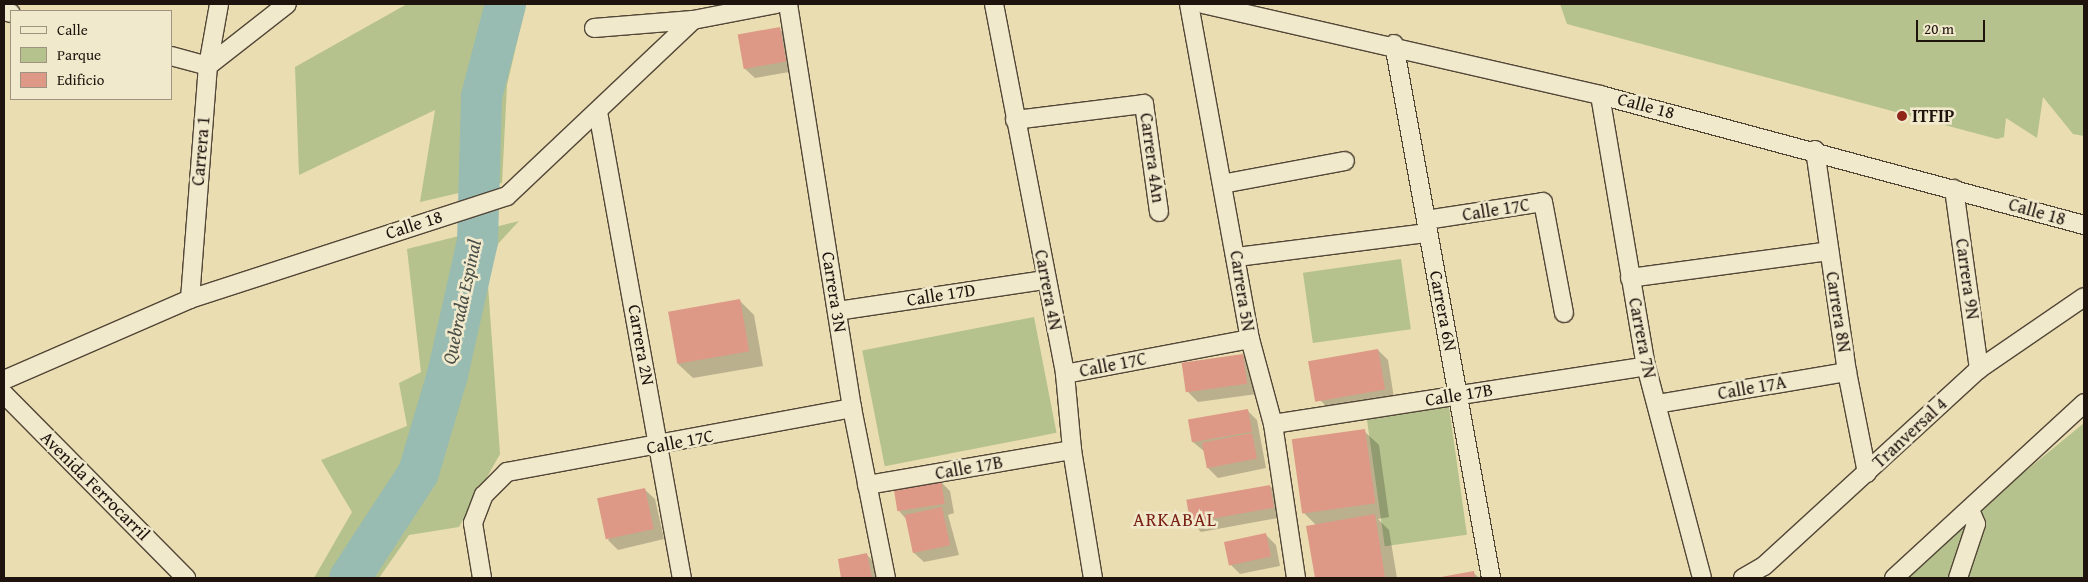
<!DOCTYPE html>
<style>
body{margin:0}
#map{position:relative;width:2088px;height:582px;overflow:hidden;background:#eaddb1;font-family:"Gentium Book Plus",serif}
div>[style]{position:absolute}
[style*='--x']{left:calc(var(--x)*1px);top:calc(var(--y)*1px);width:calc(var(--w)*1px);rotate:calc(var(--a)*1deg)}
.green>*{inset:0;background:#b5c28d;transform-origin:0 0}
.shadow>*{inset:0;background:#0003}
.river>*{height:41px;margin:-20.5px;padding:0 20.5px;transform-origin:20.5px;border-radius:20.5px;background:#98bbb2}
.building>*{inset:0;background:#de9886;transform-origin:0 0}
.roads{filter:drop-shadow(1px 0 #524637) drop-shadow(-1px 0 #524637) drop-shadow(0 1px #524637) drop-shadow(0 -1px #524637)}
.street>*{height:18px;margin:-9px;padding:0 9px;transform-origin:9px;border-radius:9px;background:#f1e9cc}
.dots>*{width:14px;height:14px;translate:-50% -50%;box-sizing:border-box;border:2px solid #f1e9cc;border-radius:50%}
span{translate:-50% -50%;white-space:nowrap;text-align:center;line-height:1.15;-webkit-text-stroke:5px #f1e9cc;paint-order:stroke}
.street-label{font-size:18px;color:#1f130e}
.poi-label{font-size:18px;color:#1f130e;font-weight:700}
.left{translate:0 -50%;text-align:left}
.water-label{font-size:19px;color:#494e47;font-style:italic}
.neighbourhood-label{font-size:19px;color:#7a1f14;letter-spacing:1px}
.frame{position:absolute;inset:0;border:5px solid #1f130e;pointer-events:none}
.legend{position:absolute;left:10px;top:10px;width:162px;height:90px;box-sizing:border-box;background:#f1e9cc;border:1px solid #9d9380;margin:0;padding:6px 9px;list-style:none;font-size:15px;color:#1f130e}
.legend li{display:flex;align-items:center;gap:10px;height:25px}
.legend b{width:25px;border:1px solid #9d9380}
.scale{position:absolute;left:1916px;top:20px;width:69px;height:22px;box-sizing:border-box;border:2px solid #1f130e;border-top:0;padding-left:6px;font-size:15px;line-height:18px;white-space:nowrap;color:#1f130e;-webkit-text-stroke:4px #f1e9cc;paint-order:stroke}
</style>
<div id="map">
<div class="green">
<i style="clip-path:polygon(407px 4px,526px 4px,507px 85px,502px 183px,420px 202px,435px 110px,299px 175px,295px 67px)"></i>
<i style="clip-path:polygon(1560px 4px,2084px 4px,2084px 136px,2073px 134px,2043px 97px,2037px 138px,2006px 118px,2004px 137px,1997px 139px,1567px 24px)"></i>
<i style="clip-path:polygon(519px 221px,486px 257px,500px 454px,459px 527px,409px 535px,379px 578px,314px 578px,352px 512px,321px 460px,407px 426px,399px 383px,421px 372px,407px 249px)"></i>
<i style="left:1401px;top:259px;width:71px;height:99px;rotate:82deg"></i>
<i style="left:1034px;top:317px;width:118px;height:175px;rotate:79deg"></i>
<i style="left:1449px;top:407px;width:129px;height:83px;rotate:82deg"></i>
<i style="clip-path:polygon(2084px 423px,2084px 578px,1895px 578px)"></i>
</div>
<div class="shadow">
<i style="clip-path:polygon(780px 29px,790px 39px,795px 71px,755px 78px,744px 68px)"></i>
<i style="clip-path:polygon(739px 300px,754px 315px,763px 366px,693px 378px,678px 364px)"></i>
<i style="clip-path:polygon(1378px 350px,1388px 360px,1394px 398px,1328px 408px,1317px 397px)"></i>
<i style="clip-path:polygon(1243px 355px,1253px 365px,1257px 394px,1198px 402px,1188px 392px)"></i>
<i style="clip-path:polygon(1247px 410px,1257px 420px,1266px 468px,1218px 478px,1208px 468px,1205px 452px,1193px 442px)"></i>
<i style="clip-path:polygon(1364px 431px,1379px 445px,1389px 517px,1378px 519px,1389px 530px,1397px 578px,1316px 578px,1308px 527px,1316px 525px,1304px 513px,1293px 441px)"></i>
<i style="clip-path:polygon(940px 481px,950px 491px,954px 513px,948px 515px,959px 555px,924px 562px,913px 552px,907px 520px,899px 511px)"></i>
<i style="clip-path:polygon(1270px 486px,1280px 496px,1283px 517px,1201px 532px,1191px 521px)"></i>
<i style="clip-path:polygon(644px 489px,655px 499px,664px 539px,618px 550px,608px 540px)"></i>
<i style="clip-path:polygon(1266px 535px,1276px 545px,1280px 566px,1240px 574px,1230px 564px)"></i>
<i style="clip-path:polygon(867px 555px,877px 565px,879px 578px,843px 578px,840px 560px)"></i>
<i style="clip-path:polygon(1474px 573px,1479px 578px,1443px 578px)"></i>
</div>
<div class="river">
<i style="--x:349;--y:578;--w:126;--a:-56.9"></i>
<i style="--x:418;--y:472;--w:102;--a:-73.5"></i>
<i style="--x:447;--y:374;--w:136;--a:-77.3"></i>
<i style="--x:477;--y:241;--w:145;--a:-88.4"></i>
<i style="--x:481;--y:96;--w:95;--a:-75.4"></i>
</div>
<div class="building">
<i style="left:780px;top:27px;width:35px;height:43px;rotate:80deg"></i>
<i style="left:740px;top:299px;width:53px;height:73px;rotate:80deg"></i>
<i style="left:1378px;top:349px;width:41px;height:71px;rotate:80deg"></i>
<i style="left:1243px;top:354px;width:30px;height:62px;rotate:82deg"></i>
<i style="left:1248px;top:409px;width:23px;height:61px;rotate:80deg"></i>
<i style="left:1365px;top:429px;width:75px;height:74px;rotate:82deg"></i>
<i style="left:1252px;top:433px;width:26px;height:51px;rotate:79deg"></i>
<i style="left:941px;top:480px;width:24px;height:48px;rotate:81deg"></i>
<i style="left:1270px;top:485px;width:23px;height:85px;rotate:80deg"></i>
<i style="left:645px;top:488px;width:42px;height:49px;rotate:78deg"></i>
<i style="left:942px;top:507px;width:39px;height:38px;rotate:78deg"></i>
<i style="clip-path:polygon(1375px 514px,1385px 578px,1315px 578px,1306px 526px)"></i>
<i style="left:1266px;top:533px;width:24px;height:43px;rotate:78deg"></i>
<i style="clip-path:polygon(867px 553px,872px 578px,841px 578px,838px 559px)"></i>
<i style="clip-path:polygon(1474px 571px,1475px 578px,1442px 578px,1441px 577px)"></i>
</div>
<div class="roads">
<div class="street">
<i style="--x:788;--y:4;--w:409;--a:81"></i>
<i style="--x:852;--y:408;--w:173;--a:78.7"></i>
<i style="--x:994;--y:4;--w:377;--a:79.1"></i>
<i style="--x:1065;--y:374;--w:76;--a:84.7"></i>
<i style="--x:1072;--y:450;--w:130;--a:80.7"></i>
<i style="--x:1189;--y:4;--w:341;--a:79.7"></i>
<i style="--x:1250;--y:339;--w:88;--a:74.9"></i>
<i style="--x:1273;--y:424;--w:156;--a:81.5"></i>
<i style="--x:1203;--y:4;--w:407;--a:12.9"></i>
<i style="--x:1600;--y:95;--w:501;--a:15.03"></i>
<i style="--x:4;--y:11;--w:7;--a:16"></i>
<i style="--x:594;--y:28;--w:99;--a:-4.6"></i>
<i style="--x:693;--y:20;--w:85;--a:-10.9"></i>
<i style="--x:1394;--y:44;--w:543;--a:79.7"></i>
<i style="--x:171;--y:56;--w:38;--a:15"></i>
<i style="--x:208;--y:66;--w:100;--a:-38.1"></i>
<i style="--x:1600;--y:95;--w:275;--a:80.4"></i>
<i style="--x:1646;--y:366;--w:219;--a:75.2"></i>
<i style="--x:598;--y:112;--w:474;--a:79.8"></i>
<i style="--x:1015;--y:120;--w:130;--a:-7.1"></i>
<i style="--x:1144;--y:104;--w:109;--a:82.1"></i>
<i style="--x:1815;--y:150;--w:224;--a:81.8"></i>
<i style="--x:1847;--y:372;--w:103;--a:78.8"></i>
<i style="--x:1222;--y:184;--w:125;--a:-10.6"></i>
<i style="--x:1954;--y:189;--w:182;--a:82.1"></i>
<i style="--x:1426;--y:220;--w:118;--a:-8.7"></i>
<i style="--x:1543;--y:202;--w:113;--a:79.3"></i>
<i style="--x:1237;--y:257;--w:192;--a:-7.2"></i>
<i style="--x:1630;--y:278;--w:201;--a:-7.7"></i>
<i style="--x:190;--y:299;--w:234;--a:-85.6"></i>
<i style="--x:208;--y:66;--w:63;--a:-79.9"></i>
<i style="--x:837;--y:311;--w:210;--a:-8.5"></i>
<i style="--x:1065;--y:374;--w:188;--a:-10.7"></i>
<i style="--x:4;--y:380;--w:203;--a:-23.5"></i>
<i style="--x:190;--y:299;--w:333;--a:-18"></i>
<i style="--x:507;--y:196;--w:256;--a:-43.4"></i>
<i style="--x:4;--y:394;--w:259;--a:45.3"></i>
<i style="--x:1657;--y:404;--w:193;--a:-9.6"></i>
<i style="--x:1273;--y:424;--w:377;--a:-8.8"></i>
<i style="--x:867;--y:485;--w:208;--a:-9.7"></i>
<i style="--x:482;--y:578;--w:56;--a:-99.3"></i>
<i style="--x:473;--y:523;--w:30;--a:-69"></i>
<i style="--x:484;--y:495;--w:33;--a:-45"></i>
<i style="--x:507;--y:472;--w:351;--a:-10.5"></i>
<i style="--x:1743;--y:578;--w:24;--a:-30"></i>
<i style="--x:1764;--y:566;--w:292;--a:-42.5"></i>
<i style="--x:1979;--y:369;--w:127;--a:-34.4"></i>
<i style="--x:1894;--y:578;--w:258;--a:-42.6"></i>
<i style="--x:1958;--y:578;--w:57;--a:-71.6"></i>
<i style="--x:1976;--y:524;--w:13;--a:-113"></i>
</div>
</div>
<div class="dots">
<i style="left:1902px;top:116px;background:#8f2418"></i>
</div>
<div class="street-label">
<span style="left:1646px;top:106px;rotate:15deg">Calle 18</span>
<span style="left:201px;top:151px;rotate:-85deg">Carrera 1</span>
<span style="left:1152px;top:158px;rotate:82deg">Carrera 4An</span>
<span style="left:1496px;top:210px;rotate:-9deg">Calle 17C</span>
<span style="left:2037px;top:212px;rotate:16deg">Calle 18</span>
<span style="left:414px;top:225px;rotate:-18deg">Calle 18</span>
<span style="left:1967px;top:279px;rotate:82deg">Carrera 9N</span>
<span style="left:1048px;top:290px;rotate:79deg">Carrera 4N</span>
<span style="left:1242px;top:291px;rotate:81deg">Carrera 5N</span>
<span style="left:834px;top:292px;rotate:81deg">Carrera 3N</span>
<span style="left:941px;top:295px;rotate:-9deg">Calle 17D</span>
<span style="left:1443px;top:311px;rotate:79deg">Carrera 6N</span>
<span style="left:1838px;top:312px;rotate:81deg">Carrera 8N</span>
<span style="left:1642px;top:338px;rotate:79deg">Carrera 7N</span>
<span style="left:641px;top:345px;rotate:80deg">Carrera 2N</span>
<span style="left:1113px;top:365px;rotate:-11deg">Calle 17C</span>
<span style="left:1752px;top:388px;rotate:-10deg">Calle 17A</span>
<span style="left:1459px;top:395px;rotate:-9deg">Calle 17B</span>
<span style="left:1910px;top:433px;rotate:-43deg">Tranversal 4</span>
<span style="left:680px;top:442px;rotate:-11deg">Calle 17C</span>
<span style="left:969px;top:468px;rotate:-10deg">Calle 17B</span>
<span style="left:95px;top:486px;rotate:45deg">Avenida Ferrocarril</span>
</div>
<div class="poi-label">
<span class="left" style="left:1912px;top:116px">ITFIP</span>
</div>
<div class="water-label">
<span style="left:462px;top:302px;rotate:-78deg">Quebrada Espinal</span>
</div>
<div class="neighbourhood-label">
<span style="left:1175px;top:520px">ARKABAL</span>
</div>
<div class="frame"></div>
<ul class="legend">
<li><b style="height:6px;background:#f1e9cc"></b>Calle</li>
<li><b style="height:14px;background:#b5c28d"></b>Parque</li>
<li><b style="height:14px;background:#de9886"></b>Edificio</li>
</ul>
<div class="scale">20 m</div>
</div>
